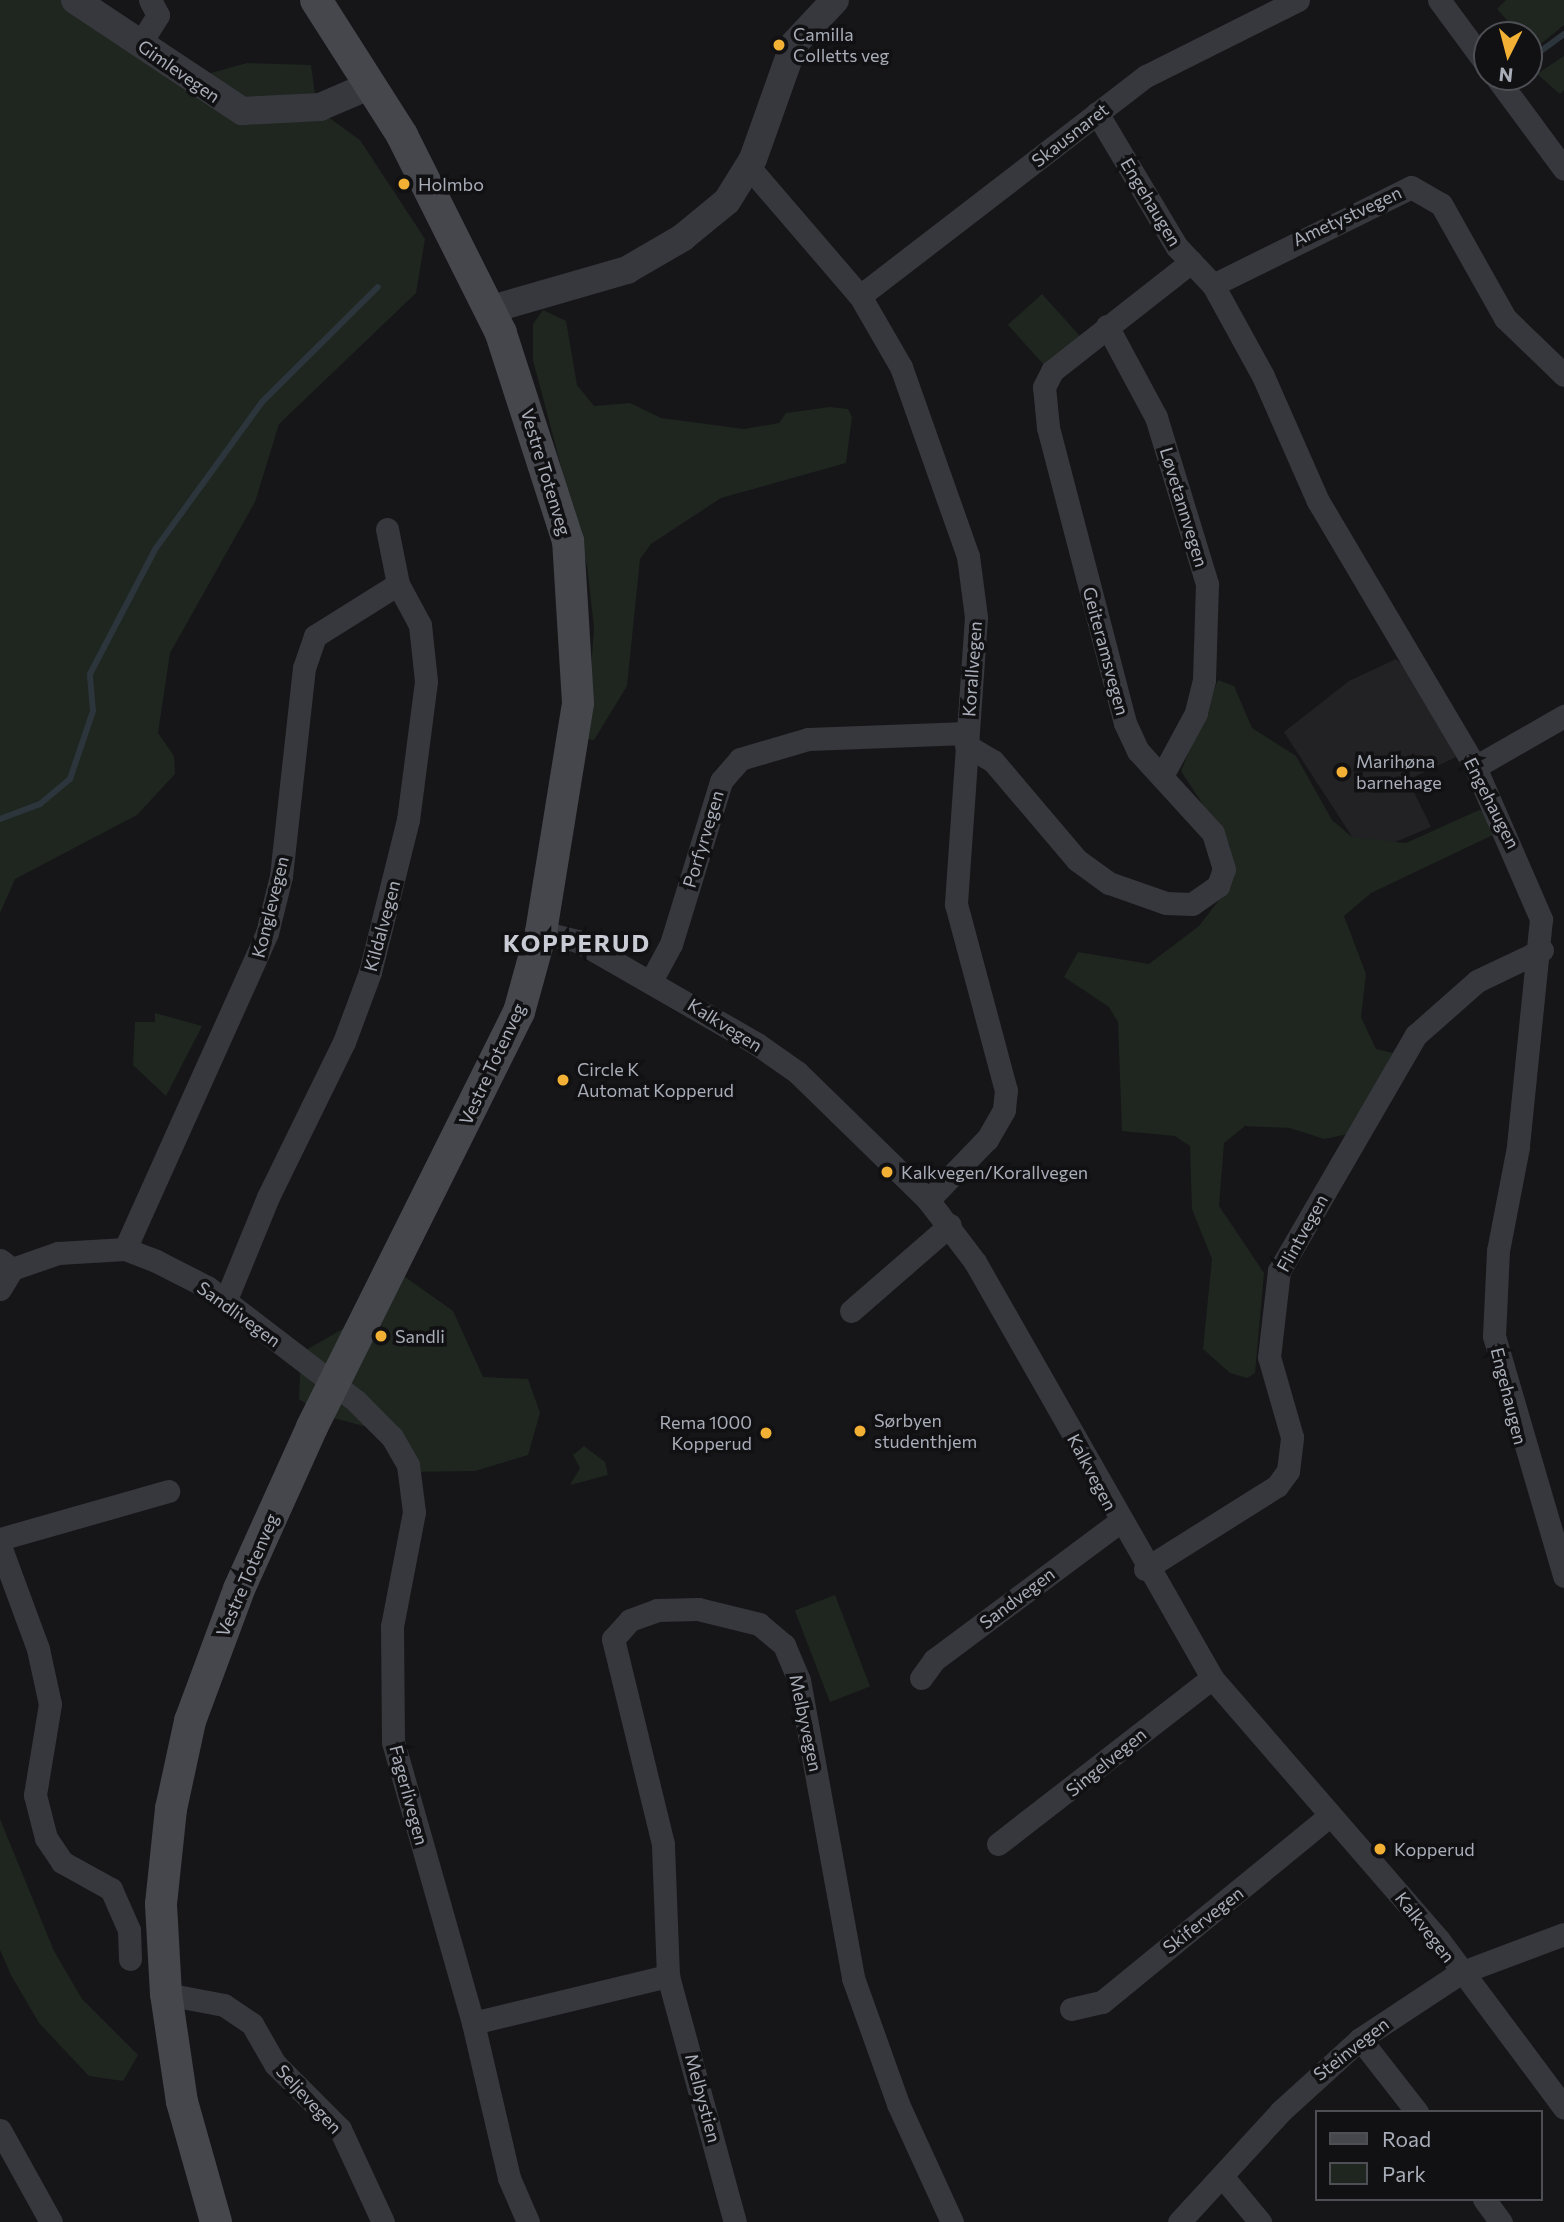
<!DOCTYPE html>
<meta charset="utf-8">
<style>
body{margin:0}
#map{position:relative;width:1564px;height:2222px;overflow:hidden;background:#161618;font-family:Commissioner,sans-serif}
div>[style]{position:absolute}
[style*='--x']{left:calc(var(--x)*1px);top:calc(var(--y)*1px);width:calc(var(--w)*1px);rotate:calc(var(--a)*1deg)}
.built>*{inset:0;background:#222225}
.green>*{inset:0;background:#1e261f;transform-origin:0 0}
.stream>*{height:6px;margin:-3px;padding:0 3px;transform-origin:3px;border-radius:3px;background:#2c353c}
.minor>*{height:23px;margin:-11.5px;padding:0 11.5px;transform-origin:11.5px;border-radius:11.5px;background:#37383d}
.tertiary>*{height:28px;margin:-14px;padding:0 14px;transform-origin:14px;border-radius:14px;background:#37383d}
.secondary>*{height:32px;margin:-16px;padding:0 16px;transform-origin:16px;border-radius:16px;background:#45474d}
.dots>*{width:19px;height:19px;translate:-50% -50%;box-sizing:border-box;border:4px solid #111113;border-radius:50%}
span{translate:-50% -50%;white-space:nowrap;text-align:center;line-height:1.15;-webkit-text-stroke:7px #111113;paint-order:stroke}
.poi-label{font-size:18px;color:#a8adb8}
.left{translate:0 -50%;text-align:left}
.right{translate:-100% -50%;text-align:right}
.street-label{font-size:18px;color:#a8adb8}
.district-label{font-size:24px;color:#c9ccd4;font-weight:700;letter-spacing:2px}
.legend{position:absolute;left:1315px;top:2110px;width:228px;height:91px;box-sizing:border-box;background:#111113;border:2px solid #4d4f55;margin:0;padding:9px 12px;list-style:none;font-size:21px;color:#a8adb8}
.legend li{display:flex;align-items:center;gap:14px;height:35px}
.legend b{width:35px;border:2px solid #4d4f55}
.north{position:absolute;left:1473px;top:21px;width:70px;height:70px;box-sizing:border-box;background:#111113;border:2px solid #4d4f55;border-radius:50%;rotate:186deg;font-size:19px;font-weight:700;line-height:28px;text-align:center;color:#a8adb8}
.north::after{content:'';display:block;margin:auto;width:24px;height:32px;background:#f2b134;clip-path:polygon(50% 0,100% 100%,50% 72%,0 100%)}
</style>
<div id="map">
<div class="built">
<i style="clip-path:polygon(1396px 659px,1409px 670px,1456px 757px,1408px 780px,1431px 827px,1364px 855px,1284px 732px,1349px 681px)"></i>
</div>
<div class="green">
<i style="clip-path:polygon(0 0,94px 0,186px 80px,247px 63px,311px 65px,317px 109px,360px 140px,425px 239px,416px 293px,279px 424px,255px 502px,170px 653px,158px 733px,174px 756px,175px 774px,137px 815px,15px 879px,0 913px)"></i>
<i style="clip-path:polygon(1506px 0,1564px 0,1564px 25px,1533px 50px,1529px 35px,1520px 35px,1497px 9px)"></i>
<i style="clip-path:polygon(1564px 56px,1564px 90px,1560px 94px,1537px 74px)"></i>
<i style="left:1042px;top:294px;width:59px;height:46px;rotate:48deg"></i>
<i style="clip-path:polygon(543px 310px,566px 321px,577px 385px,594px 406px,630px 403px,661px 418px,744px 429px,779px 423px,786px 413px,830px 407px,848px 409px,852px 417px,846px 463px,721px 498px,651px 544px,640px 559px,627px 686px,594px 740px,586px 739px,594px 628px,587px 565px,533px 360px,533px 324px)"></i>
<i style="clip-path:polygon(1218px 680px,1234px 686px,1252px 728px,1296px 756px,1332px 820px,1352px 837px,1406px 843px,1479px 810px,1493px 813px,1495px 834px,1371px 893px,1344px 916px,1366px 974px,1361px 1017px,1376px 1049px,1393px 1053px,1349px 1134px,1324px 1139px,1290px 1128px,1245px 1126px,1224px 1143px,1219px 1206px,1264px 1273px,1255px 1373px,1247px 1378px,1230px 1373px,1203px 1349px,1212px 1259px,1192px 1209px,1190px 1146px,1175px 1136px,1122px 1131px,1118px 1022px,1109px 1007px,1064px 977px,1078px 952px,1149px 964px,1199px 926px,1226px 891px,1230px 846px,1181px 771px)"></i>
<i style="clip-path:polygon(155px 1013px,202px 1026px,166px 1096px,133px 1065px,135px 1022px,155px 1022px)"></i>
<i style="clip-path:polygon(387px 1264px,453px 1311px,483px 1377px,528px 1379px,540px 1413px,528px 1455px,475px 1471px,403px 1472px,375px 1429px,322px 1415px,299px 1399px,301px 1353px,346px 1327px)"></i>
<i style="clip-path:polygon(584px 1446px,605px 1462px,608px 1475px,570px 1485px,580px 1468px,573px 1455px)"></i>
<i style="left:835px;top:1595px;width:98px;height:43px;rotate:69deg"></i>
<i style="clip-path:polygon(0 1819px,54px 1951px,82px 1999px,138px 2055px,123px 2081px,89px 2076px,39px 2023px,11px 1975px,0 1950px)"></i>
</div>
<div class="stream">
<i style="--x:1530;--y:59;--w:42;--a:-36.3"></i>
<i style="--x:0;--y:819;--w:43;--a:-20.6"></i>
<i style="--x:40;--y:804;--w:39;--a:-40"></i>
<i style="--x:70;--y:779;--w:72;--a:-71.3"></i>
<i style="--x:93;--y:711;--w:37;--a:-95"></i>
<i style="--x:90;--y:674;--w:142;--a:-62.4"></i>
<i style="--x:156;--y:548;--w:180;--a:-54"></i>
<i style="--x:262;--y:402;--w:163;--a:-44.8"></i>
</div>
<div class="minor">
<i style="--x:1439;--y:0;--w:81;--a:53.6"></i>
<i style="--x:140;--y:44;--w:34;--a:-58"></i>
<i style="--x:158;--y:15;--w:17;--a:-118"></i>
<i style="--x:1496;--y:77;--w:114;--a:53.5"></i>
<i style="--x:1097;--y:113;--w:156;--a:59.2"></i>
<i style="--x:1177;--y:247;--w:52;--a:46.5"></i>
<i style="--x:1213;--y:285;--w:104;--a:61.2"></i>
<i style="--x:1263;--y:376;--w:137;--a:66.3"></i>
<i style="--x:1318;--y:501;--w:309;--a:59.4"></i>
<i style="--x:1475;--y:767;--w:166;--a:66.5"></i>
<i style="--x:1541;--y:919;--w:229;--a:95.8"></i>
<i style="--x:1518;--y:1147;--w:106;--a:100.9"></i>
<i style="--x:1498;--y:1251;--w:85;--a:92.7"></i>
<i style="--x:1494;--y:1336;--w:250;--a:73.7"></i>
<i style="--x:748;--y:166;--w:172;--a:49.3"></i>
<i style="--x:860;--y:296;--w:82;--a:60"></i>
<i style="--x:901;--y:367;--w:201;--a:70.5"></i>
<i style="--x:968;--y:556;--w:62;--a:82.5"></i>
<i style="--x:976;--y:617;--w:288;--a:94"></i>
<i style="--x:956;--y:904;--w:193;--a:75"></i>
<i style="--x:1006;--y:1090;--w:20;--a:96"></i>
<i style="--x:1004;--y:1110;--w:34;--a:120"></i>
<i style="--x:987;--y:1139;--w:85;--a:134"></i>
<i style="--x:1213;--y:285;--w:221;--a:-26.3"></i>
<i style="--x:1411;--y:187;--w:34;--a:30"></i>
<i style="--x:1441;--y:204;--w:131;--a:60.7"></i>
<i style="--x:1505;--y:318;--w:82;--a:44"></i>
<i style="--x:860;--y:296;--w:361;--a:-37.6"></i>
<i style="--x:1146;--y:76;--w:170;--a:-26.6"></i>
<i style="--x:1107;--y:326;--w:103;--a:61.7"></i>
<i style="--x:1156;--y:417;--w:175;--a:73"></i>
<i style="--x:1207;--y:584;--w:96;--a:91.8"></i>
<i style="--x:1204;--y:680;--w:34;--a:104"></i>
<i style="--x:1196;--y:713;--w:72;--a:118.4"></i>
<i style="--x:966;--y:745;--w:31;--a:31"></i>
<i style="--x:993;--y:761;--w:130;--a:49.7"></i>
<i style="--x:1077;--y:860;--w:39;--a:36"></i>
<i style="--x:1109;--y:883;--w:60;--a:19.3"></i>
<i style="--x:1166;--y:903;--w:26;--a:2"></i>
<i style="--x:1192;--y:904;--w:32;--a:-35"></i>
<i style="--x:1218;--y:886;--w:18;--a:-71"></i>
<i style="--x:1224;--y:869;--w:38;--a:-107"></i>
<i style="--x:1213;--y:833;--w:111;--a:-132.4"></i>
<i style="--x:1138;--y:751;--w:31;--a:-115"></i>
<i style="--x:1125;--y:723;--w:306;--a:-104.6"></i>
<i style="--x:1048;--y:427;--w:40;--a:-95.7"></i>
<i style="--x:1044;--y:387;--w:18;--a:-63"></i>
<i style="--x:1052;--y:371;--w:177;--a:-38.1"></i>
<i style="--x:1475;--y:767;--w:103;--a:-29.8"></i>
<i style="--x:541;--y:932;--w:38;--a:14"></i>
<i style="--x:578;--y:941;--w:207;--a:29.9"></i>
<i style="--x:757;--y:1044;--w:49;--a:35"></i>
<i style="--x:797;--y:1072;--w:183;--a:44.3"></i>
<i style="--x:928;--y:1200;--w:78;--a:52.8"></i>
<i style="--x:975;--y:1262;--w:479;--a:60.3"></i>
<i style="--x:1212;--y:1678;--w:347;--a:49.1"></i>
<i style="--x:1439;--y:1940;--w:209;--a:53.3"></i>
<i style="--x:651;--y:981;--w:42;--a:-61.6"></i>
<i style="--x:671;--y:944;--w:170;--a:-72.9"></i>
<i style="--x:721;--y:781;--w:29;--a:-49"></i>
<i style="--x:740;--y:759;--w:71;--a:-16.4"></i>
<i style="--x:808;--y:739;--w:159;--a:-2.2"></i>
<i style="--x:125;--y:1249;--w:346;--a:-65.8"></i>
<i style="--x:267;--y:933;--w:59;--a:-76.2"></i>
<i style="--x:281;--y:876;--w:209;--a:-83.7"></i>
<i style="--x:304;--y:668;--w:34;--a:-71"></i>
<i style="--x:315;--y:636;--w:98;--a:-32.1"></i>
<i style="--x:0;--y:1260;--w:15;--a:37"></i>
<i style="--x:12;--y:1269;--w:49;--a:-19.2"></i>
<i style="--x:58;--y:1253;--w:67;--a:-3.4"></i>
<i style="--x:125;--y:1249;--w:33;--a:21"></i>
<i style="--x:156;--y:1261;--w:57;--a:27"></i>
<i style="--x:207;--y:1287;--w:188;--a:37.4"></i>
<i style="--x:356;--y:1401;--w:51;--a:45"></i>
<i style="--x:392;--y:1437;--w:32;--a:60"></i>
<i style="--x:408;--y:1465;--w:47;--a:82.7"></i>
<i style="--x:414;--y:1512;--w:116;--a:100.9"></i>
<i style="--x:392;--y:1626;--w:116;--a:89.5"></i>
<i style="--x:393;--y:1742;--w:292;--a:74.1"></i>
<i style="--x:473;--y:2023;--w:159;--a:76.9"></i>
<i style="--x:509;--y:2178;--w:48;--a:66.6"></i>
<i style="--x:0;--y:1289;--w:23;--a:-59"></i>
<i style="--x:225;--y:1302;--w:113;--a:-67.7"></i>
<i style="--x:268;--y:1197;--w:173;--a:-63.9"></i>
<i style="--x:344;--y:1042;--w:75;--a:-69.6"></i>
<i style="--x:370;--y:972;--w:157;--a:-76"></i>
<i style="--x:408;--y:820;--w:140;--a:-82.6"></i>
<i style="--x:426;--y:681;--w:56;--a:-96.1"></i>
<i style="--x:420;--y:625;--w:47;--a:-118.2"></i>
<i style="--x:398;--y:584;--w:56;--a:-101.3"></i>
<i style="--x:851;--y:1311;--w:131;--a:-41"></i>
<i style="--x:0;--y:1539;--w:175;--a:-15.9"></i>
<i style="--x:0;--y:1546;--w:110;--a:69.7"></i>
<i style="--x:38;--y:1649;--w:56;--a:77.7"></i>
<i style="--x:50;--y:1704;--w:92;--a:99.4"></i>
<i style="--x:35;--y:1795;--w:44;--a:75.7"></i>
<i style="--x:46;--y:1838;--w:29;--a:56"></i>
<i style="--x:62;--y:1862;--w:56;--a:28.9"></i>
<i style="--x:111;--y:1889;--w:45;--a:66.3"></i>
<i style="--x:129;--y:1930;--w:29;--a:88"></i>
<i style="--x:1145;--y:1569;--w:156;--a:-32.2"></i>
<i style="--x:1277;--y:1486;--w:19;--a:-54"></i>
<i style="--x:1288;--y:1471;--w:34;--a:-83"></i>
<i style="--x:1292;--y:1437;--w:83;--a:-106"></i>
<i style="--x:1269;--y:1357;--w:87;--a:-83.4"></i>
<i style="--x:1279;--y:1271;--w:273;--a:-59.9"></i>
<i style="--x:1416;--y:1035;--w:81;--a:-41.5"></i>
<i style="--x:1477;--y:981;--w:72;--a:-25.5"></i>
<i style="--x:921;--y:1678;--w:22;--a:-54"></i>
<i style="--x:934;--y:1660;--w:231;--a:-36.7"></i>
<i style="--x:998;--y:1844;--w:271;--a:-37.8"></i>
<i style="--x:668;--y:1976;--w:255;--a:74.8"></i>
<i style="--x:166;--y:1994;--w:59;--a:10.7"></i>
<i style="--x:224;--y:2005;--w:34;--a:34"></i>
<i style="--x:252;--y:2024;--w:46;--a:60.1"></i>
<i style="--x:275;--y:2064;--w:92;--a:45"></i>
<i style="--x:340;--y:2129;--w:102;--a:65.2"></i>
<i style="--x:1071;--y:2009;--w:32;--a:-13"></i>
<i style="--x:1102;--y:2002;--w:293;--a:-39.3"></i>
<i style="--x:473;--y:2023;--w:201;--a:-13.6"></i>
<i style="--x:668;--y:1976;--w:132;--a:-92.2"></i>
<i style="--x:663;--y:1844;--w:211;--a:-103.7"></i>
<i style="--x:613;--y:1639;--w:25;--a:-48"></i>
<i style="--x:630;--y:1620;--w:29;--a:-20"></i>
<i style="--x:657;--y:1610;--w:41;--a:-1.4"></i>
<i style="--x:698;--y:1609;--w:63;--a:13.8"></i>
<i style="--x:759;--y:1624;--w:33;--a:40"></i>
<i style="--x:784;--y:1645;--w:38;--a:67"></i>
<i style="--x:799;--y:1680;--w:303;--a:79.7"></i>
<i style="--x:853;--y:1978;--w:134;--a:70.3"></i>
<i style="--x:898;--y:2104;--w:130;--a:65.4"></i>
<i style="--x:1360;--y:2039;--w:93;--a:52"></i>
<i style="--x:0;--y:2130;--w:105;--a:61"></i>
<i style="--x:1222;--y:2176;--w:60;--a:50.4"></i>
<i style="--x:1484;--y:2199;--w:29;--a:54"></i>
<i style="--x:1179;--y:2222;--w:151;--a:-47.4"></i>
<i style="--x:1281;--y:2111;--w:107;--a:-42.3"></i>
<i style="--x:1360;--y:2039;--w:120;--a:-33.4"></i>
<i style="--x:1460;--y:1973;--w:111;--a:-20.6"></i>
</div>
<div class="tertiary">
<i style="--x:75;--y:0;--w:201;--a:33.6"></i>
<i style="--x:242;--y:111;--w:78;--a:-2.9"></i>
<i style="--x:320;--y:107;--w:56;--a:-23.3"></i>
<i style="--x:492;--y:309;--w:141;--a:-16.1"></i>
<i style="--x:627;--y:270;--w:64;--a:-30.2"></i>
<i style="--x:682;--y:238;--w:58;--a:-39.4"></i>
<i style="--x:727;--y:201;--w:49;--a:-58.2"></i>
<i style="--x:753;--y:159;--w:122;--a:-70.4"></i>
<i style="--x:794;--y:44;--w:60;--a:-47"></i>
</div>
<div class="secondary">
<i style="--x:216;--y:2222;--w:125;--a:-105.8"></i>
<i style="--x:182;--y:2102;--w:109;--a:-98.4"></i>
<i style="--x:166;--y:1994;--w:90;--a:-93.2"></i>
<i style="--x:161;--y:1904;--w:96;--a:-84"></i>
<i style="--x:171;--y:1809;--w:90;--a:-77.8"></i>
<i style="--x:190;--y:1721;--w:141;--a:-69.6"></i>
<i style="--x:239;--y:1589;--w:178;--a:-65.7"></i>
<i style="--x:312;--y:1427;--w:464;--a:-63.5"></i>
<i style="--x:519;--y:1012;--w:83;--a:-74.6"></i>
<i style="--x:541;--y:932;--w:232;--a:-80.8"></i>
<i style="--x:578;--y:703;--w:162;--a:-93.5"></i>
<i style="--x:568;--y:541;--w:219;--a:-107.9"></i>
<i style="--x:501;--y:333;--w:221;--a:-116.6"></i>
<i style="--x:402;--y:135;--w:160;--a:-122.5"></i>
</div>
<div class="dots">
<i style="left:779px;top:45px;background:#f2b134"></i>
<i style="left:404px;top:184px;background:#f2b134"></i>
<i style="left:1342px;top:772px;background:#f2b134"></i>
<i style="left:563px;top:1080px;background:#f2b134"></i>
<i style="left:887px;top:1172px;background:#f2b134"></i>
<i style="left:381px;top:1336px;background:#f2b134"></i>
<i style="left:860px;top:1431px;background:#f2b134"></i>
<i style="left:766px;top:1433px;background:#f2b134"></i>
<i style="left:1380px;top:1849px;background:#f2b134"></i>
</div>
<div class="poi-label">
<span class="left" style="left:793px;top:45px">Camilla<br>Colletts veg</span>
<span class="left" style="left:418px;top:184px">Holmbo</span>
<span class="left" style="left:1356px;top:772px">Marihøna<br>barnehage</span>
<span class="left" style="left:577px;top:1080px">Circle K<br>Automat Kopperud</span>
<span class="left" style="left:901px;top:1172px">Kalkvegen/Korallvegen</span>
<span class="left" style="left:395px;top:1336px">Sandli</span>
<span class="left" style="left:874px;top:1431px">Sørbyen<br>studenthjem</span>
<span class="right" style="left:752px;top:1433px">Rema 1000<br>Kopperud</span>
<span class="left" style="left:1394px;top:1849px">Kopperud</span>
</div>
<div class="street-label">
<span style="left:179px;top:71px;rotate:35deg">Gimlevegen</span>
<span style="left:1070px;top:135px;rotate:-38deg">Skausnaret</span>
<span style="left:1151px;top:202px;rotate:59deg">Engehaugen</span>
<span style="left:1347px;top:216px;rotate:-25deg">Ametystvegen</span>
<span style="left:546px;top:472px;rotate:73deg">Vestre Totenveg</span>
<span style="left:1184px;top:507px;rotate:73deg">Løvetannvegen</span>
<span style="left:1106px;top:651px;rotate:75deg">Geiteramsvegen</span>
<span style="left:972px;top:669px;rotate:-86deg">Korallvegen</span>
<span style="left:1492px;top:803px;rotate:63deg">Engehaugen</span>
<span style="left:703px;top:839px;rotate:-73deg">Porfyrvegen</span>
<span style="left:270px;top:907px;rotate:-76deg">Konglevegen</span>
<span style="left:382px;top:926px;rotate:-75deg">Kildalvegen</span>
<span style="left:725px;top:1025px;rotate:32deg">Kalkvegen</span>
<span style="left:492px;top:1064px;rotate:-65deg">Vestre Totenveg</span>
<span style="left:1302px;top:1233px;rotate:-61deg">Flintvegen</span>
<span style="left:239px;top:1314px;rotate:36deg">Sandlivegen</span>
<span style="left:1509px;top:1396px;rotate:76deg">Engehaugen</span>
<span style="left:1092px;top:1472px;rotate:62deg">Kalkvegen</span>
<span style="left:247px;top:1575px;rotate:-67deg">Vestre Totenveg</span>
<span style="left:1017px;top:1598px;rotate:-37deg">Sandvegen</span>
<span style="left:806px;top:1723px;rotate:78deg">Melbyvegen</span>
<span style="left:1106px;top:1762px;rotate:-39deg">Singelvegen</span>
<span style="left:409px;top:1795px;rotate:75deg">Fagerlivegen</span>
<span style="left:1203px;top:1920px;rotate:-38deg">Skifervegen</span>
<span style="left:1425px;top:1927px;rotate:52deg">Kalkvegen</span>
<span style="left:1351px;top:2049px;rotate:-38deg">Steinvegen</span>
<span style="left:703px;top:2098px;rotate:75deg">Melbystien</span>
<span style="left:309px;top:2099px;rotate:47deg">Seljevegen</span>
</div>
<div class="district-label">
<span style="left:577px;top:943px">KOPPERUD</span>
</div>
<ul class="legend">
<li><b style="height:9px;background:#45474d"></b>Road</li>
<li><b style="height:19px;background:#1e261f"></b>Park</li>
</ul>
<div class="north">N</div>
</div>
